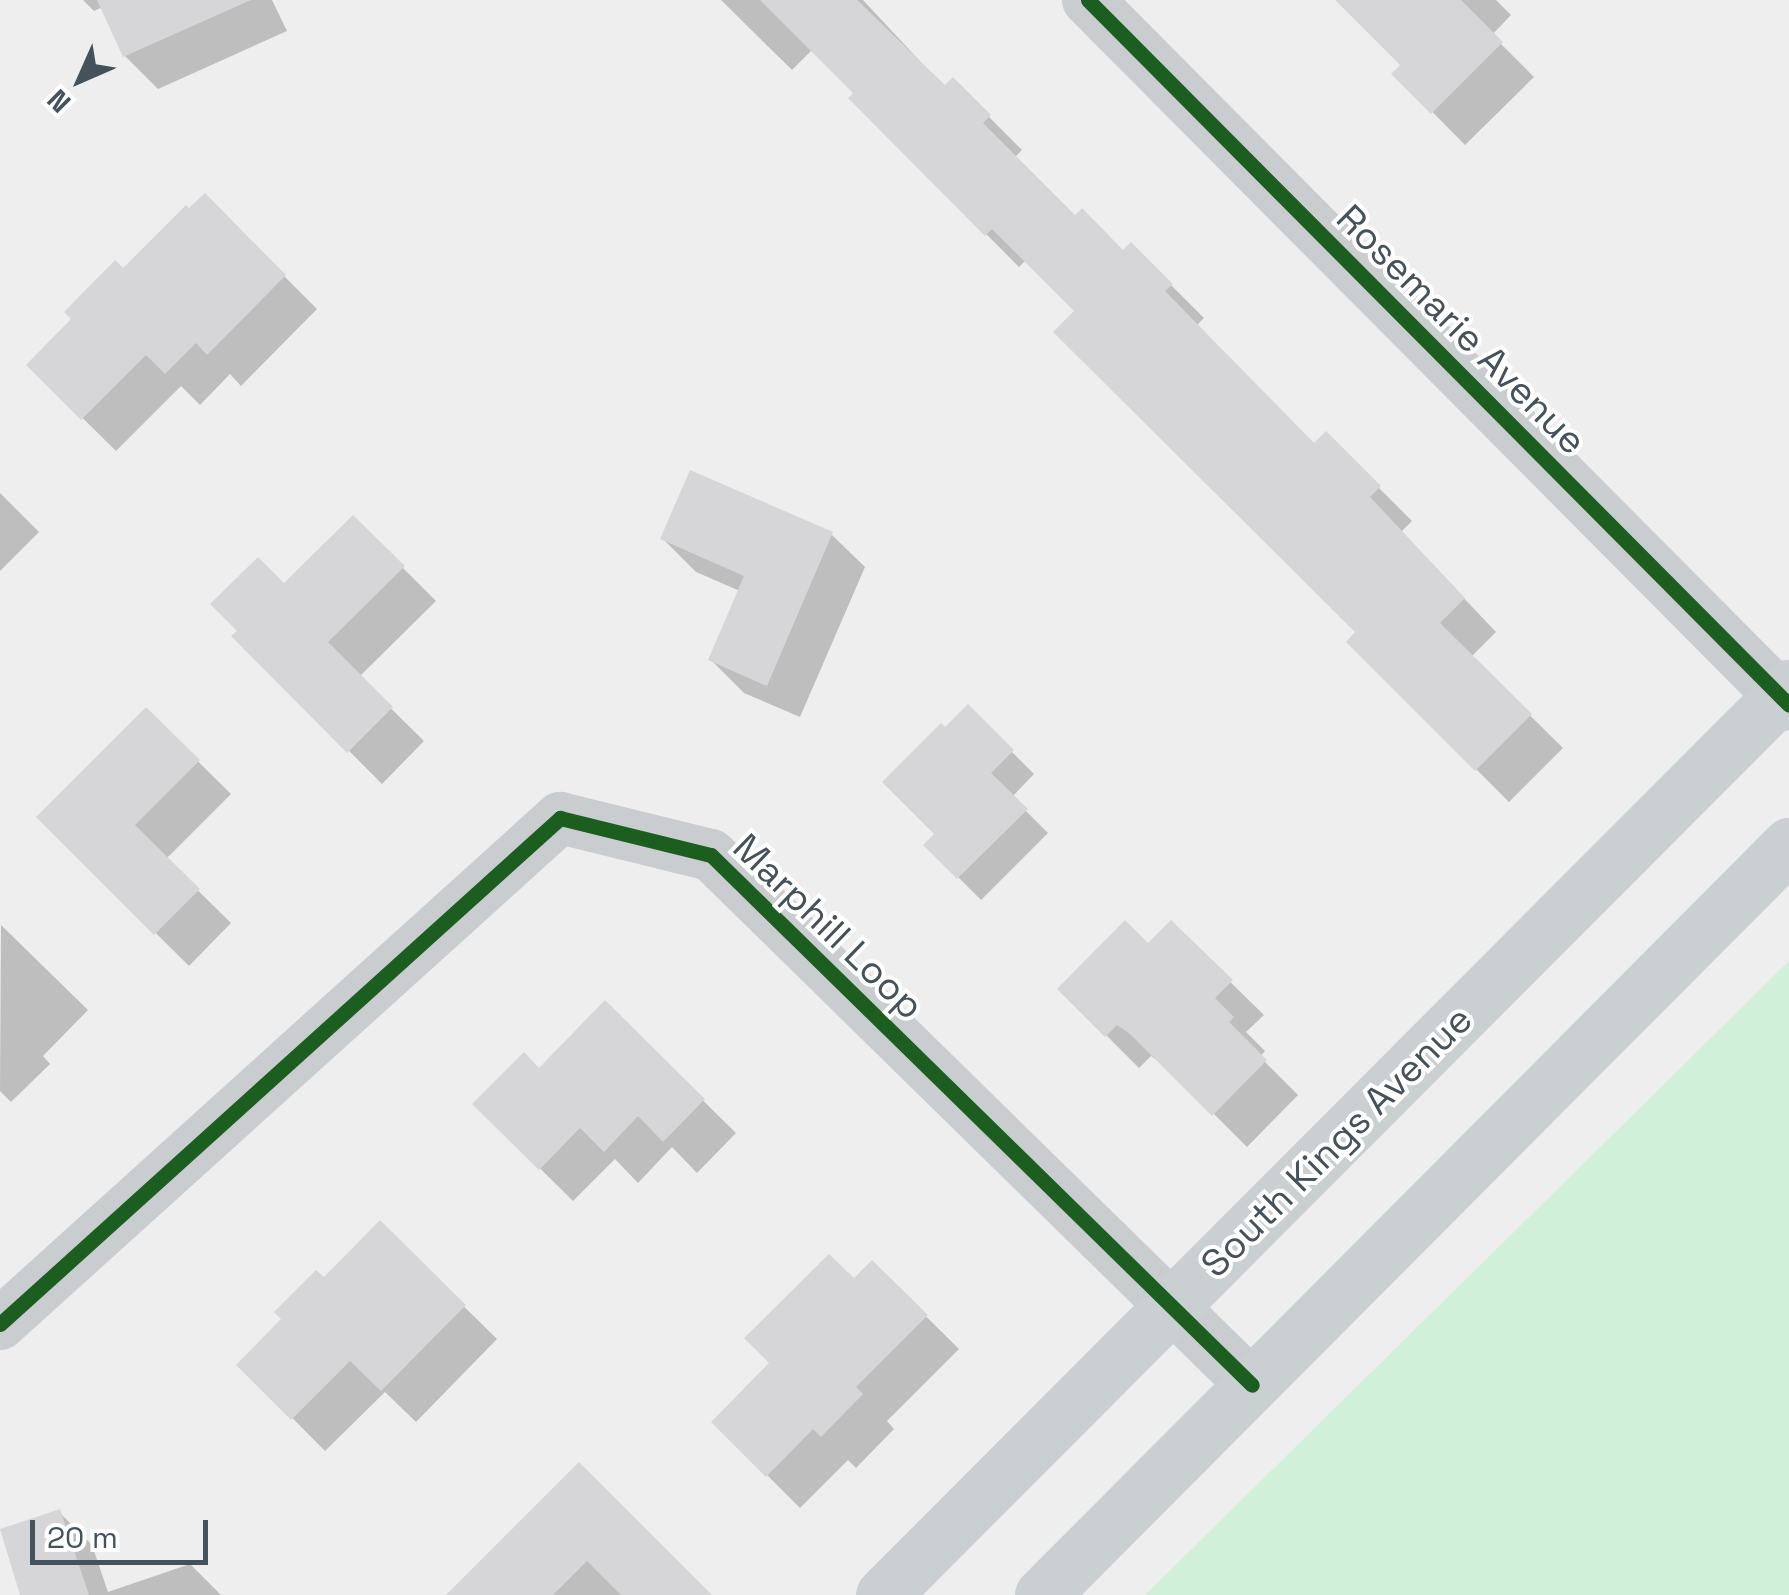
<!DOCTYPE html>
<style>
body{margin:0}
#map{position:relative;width:1789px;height:1595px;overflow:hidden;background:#efeeee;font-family:"Space Grotesk",sans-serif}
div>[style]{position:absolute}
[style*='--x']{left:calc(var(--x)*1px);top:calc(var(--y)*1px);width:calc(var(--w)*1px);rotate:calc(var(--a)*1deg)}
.green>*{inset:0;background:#d0f0da}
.shadow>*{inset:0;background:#0003}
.building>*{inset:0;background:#d6d6d8}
.minor>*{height:52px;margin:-26px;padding:0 26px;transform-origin:26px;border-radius:26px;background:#cacdcf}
.secondary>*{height:55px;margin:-27.5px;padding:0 27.5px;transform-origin:27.5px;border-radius:27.5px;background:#cacfd2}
.cycleway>*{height:15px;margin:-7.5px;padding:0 7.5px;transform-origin:7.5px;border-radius:7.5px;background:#1b5e20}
span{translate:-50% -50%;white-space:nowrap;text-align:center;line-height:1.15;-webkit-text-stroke:8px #fff;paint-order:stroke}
.street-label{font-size:38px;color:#44525c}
.north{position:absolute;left:30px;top:30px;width:100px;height:100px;-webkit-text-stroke:8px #fff;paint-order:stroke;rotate:225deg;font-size:28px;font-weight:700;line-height:40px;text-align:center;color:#44525c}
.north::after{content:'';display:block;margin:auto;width:35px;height:45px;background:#44525c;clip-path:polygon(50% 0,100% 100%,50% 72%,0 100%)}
.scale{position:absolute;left:30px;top:1520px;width:178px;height:45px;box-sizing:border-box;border:5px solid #44525c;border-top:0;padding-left:12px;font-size:30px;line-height:35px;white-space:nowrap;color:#44525c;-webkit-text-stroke:8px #fff;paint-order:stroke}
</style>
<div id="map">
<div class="green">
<i style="clip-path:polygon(1789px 961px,1789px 1595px,1145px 1595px)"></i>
</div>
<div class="shadow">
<i style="clip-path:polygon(83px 0,272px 0,287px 31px,158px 89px,125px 56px,103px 7px,94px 11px)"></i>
<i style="clip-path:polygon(721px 0,863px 0,945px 88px,953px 81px,1022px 150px,1014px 158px,1075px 218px,1123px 253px,1131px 245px,1204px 318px,1196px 326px,1315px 447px,1326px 435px,1412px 521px,1401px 532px,1496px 632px,1471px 657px,1563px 748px,1509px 802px,1349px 642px,1359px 632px,1078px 311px,1026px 260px,1019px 267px,851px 98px,857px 93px,813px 49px,792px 70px)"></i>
<i style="clip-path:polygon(1338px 0,1496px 0,1511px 15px,1492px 35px,1534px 77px,1465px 145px,1395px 74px,1404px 65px)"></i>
<i style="clip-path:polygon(205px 197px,317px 309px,241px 386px,230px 374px,200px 405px,181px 386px,116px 451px,29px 365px)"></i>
<i style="clip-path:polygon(0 493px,39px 532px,0 571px)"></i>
<i style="clip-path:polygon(353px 518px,436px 601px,359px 677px,424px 741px,382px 784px,235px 636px)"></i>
<i style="clip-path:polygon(832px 535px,865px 567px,800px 717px,744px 693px,711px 660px,740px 591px,696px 572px,663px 539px)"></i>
<i style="clip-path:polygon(968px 708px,1034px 774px,1012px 797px,1048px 833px,981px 900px,926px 845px,937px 834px)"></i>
<i style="clip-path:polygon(146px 710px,231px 794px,166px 859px,231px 923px,189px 966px,39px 817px)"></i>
<i style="clip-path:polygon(1171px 924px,1264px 1015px,1246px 1032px,1265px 1051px,1260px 1057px,1298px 1095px,1247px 1147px,1166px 1066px,1151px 1056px,1139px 1068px,1060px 989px,1148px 946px)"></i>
<i style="clip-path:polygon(1px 925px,88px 1010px,43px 1056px,50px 1064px,11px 1102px,0 1091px)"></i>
<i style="clip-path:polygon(605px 1004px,736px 1133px,697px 1173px,672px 1147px,638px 1183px,615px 1159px,573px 1201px,475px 1104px,539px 1071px)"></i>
<i style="clip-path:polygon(380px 1224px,497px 1339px,416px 1422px,385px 1392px,325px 1451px,240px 1365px)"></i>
<i style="clip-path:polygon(872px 1263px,959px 1349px,887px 1421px,894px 1429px,856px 1468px,848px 1460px,800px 1508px,714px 1422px)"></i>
<i style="clip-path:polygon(579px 1465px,709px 1595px,472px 1595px)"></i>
<i style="clip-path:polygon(59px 1512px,92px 1545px,108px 1592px,190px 1564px,221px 1595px,23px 1595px)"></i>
</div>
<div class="building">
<i style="clip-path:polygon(97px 0,251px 0,123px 57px)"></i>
<i style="clip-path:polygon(760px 0,857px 0,945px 85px,953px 77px,991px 115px,983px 123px,1075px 215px,1082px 208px,1123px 250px,1131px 242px,1173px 284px,1165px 291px,1314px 443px,1326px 431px,1381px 486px,1370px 497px,1465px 598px,1440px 623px,1532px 714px,1475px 771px,1346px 642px,1355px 632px,1053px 332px,1074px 311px,992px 229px,985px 236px,848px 98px,853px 93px)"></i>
<i style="clip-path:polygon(1335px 0,1461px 0,1503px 42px,1431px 114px,1391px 74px,1400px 65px)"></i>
<i style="clip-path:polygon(205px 193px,286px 275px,207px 355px,196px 343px,165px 374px,146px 355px,81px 420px,26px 365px,71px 319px,64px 312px,115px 260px,123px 268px,186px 205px,189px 208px)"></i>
<i style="clip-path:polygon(690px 470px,833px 532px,767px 686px,708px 660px,744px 576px,660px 539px)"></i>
<i style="clip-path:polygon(353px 515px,405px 566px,328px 642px,393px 707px,347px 753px,231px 636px,237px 631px,210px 604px,258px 557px,284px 583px)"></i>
<i style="clip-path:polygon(968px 704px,1014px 750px,991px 773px,1028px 809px,957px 879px,923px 845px,934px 834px,882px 782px,941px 723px,945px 727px)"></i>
<i style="clip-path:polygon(146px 707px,200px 760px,135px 825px,200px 889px,154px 935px,36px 817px)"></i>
<i style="clip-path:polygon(1125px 920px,1148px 943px,1171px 920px,1233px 980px,1215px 998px,1234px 1017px,1229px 1022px,1267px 1060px,1212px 1116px,1130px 1034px,1117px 1025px,1105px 1037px,1057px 989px)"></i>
<i style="clip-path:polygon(605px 1000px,705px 1099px,663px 1142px,638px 1116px,604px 1152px,580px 1128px,539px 1170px,472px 1104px,524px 1052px,539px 1068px)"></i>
<i style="clip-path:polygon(380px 1220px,466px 1305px,381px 1391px,350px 1361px,291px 1420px,236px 1365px,281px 1319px,274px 1312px,316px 1270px,324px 1277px)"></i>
<i style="clip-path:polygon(829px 1254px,854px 1278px,872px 1260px,928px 1315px,856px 1387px,863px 1394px,821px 1437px,813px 1429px,766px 1477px,711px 1422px,769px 1363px,744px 1338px)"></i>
<i style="clip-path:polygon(579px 1462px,712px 1595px,621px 1595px,587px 1561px,553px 1595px,446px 1595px)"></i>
<i style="clip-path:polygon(60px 1509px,89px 1595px,20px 1595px,0 1529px)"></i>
</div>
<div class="minor">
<i style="--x:1088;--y:0;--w:994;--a:45.16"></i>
<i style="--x:0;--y:1324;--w:755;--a:-42.1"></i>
<i style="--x:560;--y:818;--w:155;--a:13.8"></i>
<i style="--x:711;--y:855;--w:757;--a:44.41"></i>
</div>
<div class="secondary">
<i style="--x:883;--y:1595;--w:1283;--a:-45.06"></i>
<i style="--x:1042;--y:1595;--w:1059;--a:-45.11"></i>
</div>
<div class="cycleway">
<i style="--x:1088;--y:0;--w:994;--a:45.16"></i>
<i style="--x:0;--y:1324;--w:755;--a:-42.1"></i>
<i style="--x:560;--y:818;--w:155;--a:13.8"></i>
<i style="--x:711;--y:855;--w:757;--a:44.41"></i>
</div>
<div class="street-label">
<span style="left:1461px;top:330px;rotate:45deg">Rosemarie Avenue</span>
<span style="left:828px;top:927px;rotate:44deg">Marphill Loop</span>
<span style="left:1337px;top:1142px;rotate:-45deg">South Kings Avenue</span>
</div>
<div class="north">N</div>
<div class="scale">20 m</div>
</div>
